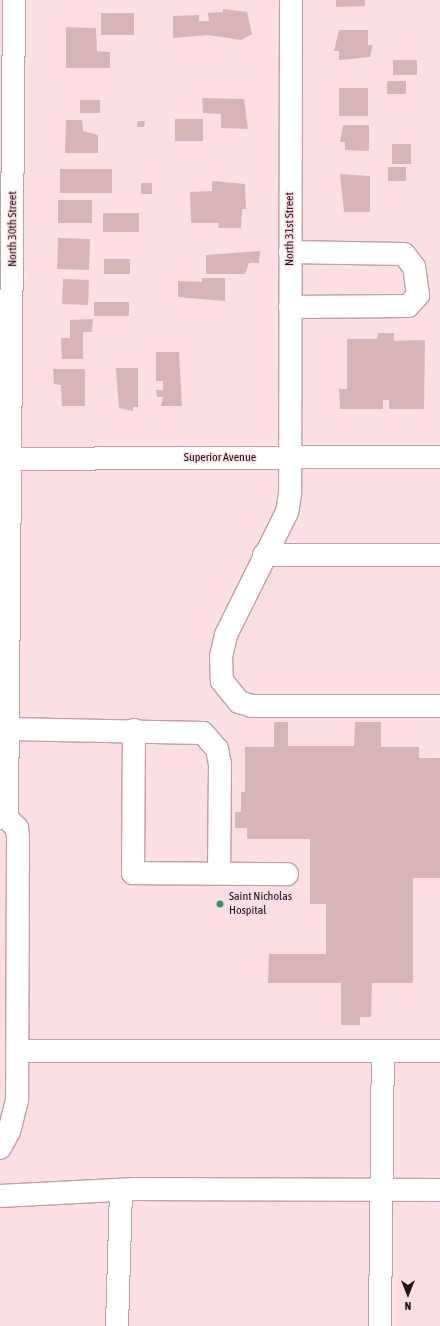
<!DOCTYPE html>
<style>
body{margin:0}
#map{position:relative;width:440px;height:1326px;overflow:hidden;background:#fcdfe2;font-family:"Asap Condensed",sans-serif}
div>[style]{position:absolute}
[style*='--x']{left:calc(var(--x)*1px);top:calc(var(--y)*1px);width:calc(var(--w)*1px);rotate:calc(var(--a)*1deg)}
.building>*{inset:0;background:#d6b4b7;transform-origin:0 0}
.roads{filter:drop-shadow(1px 0 #c09fa2) drop-shadow(-1px 0 #c09fa2) drop-shadow(0 1px #c09fa2) drop-shadow(0 -1px #c09fa2)}
.minor>*{height:22px;margin:-11px;padding:0 11px;transform-origin:11px;border-radius:11px;background:#fff}
.dots>*{width:11px;height:11px;translate:-50% -50%;box-sizing:border-box;border:2px solid #fcdfe2;border-radius:50%}
span{translate:-50% -50%;white-space:nowrap;text-align:center;line-height:1.15;-webkit-text-stroke:3px #fcdfe2;paint-order:stroke}
.street-label{font-size:12px;color:#1d1113}
.poi-label{font-size:12px;color:#1d1113}
.left{translate:0 -50%;text-align:left}
.north{position:absolute;left:388px;top:1274px;width:40px;height:40px;-webkit-text-stroke:3px #fcdfe2;paint-order:stroke;rotate:180deg;font-size:11px;font-weight:700;line-height:16px;text-align:center;color:#1d1113}
.north::after{content:'';display:block;margin:auto;width:14px;height:18px;background:#1d1113;clip-path:polygon(50% 0,100% 100%,50% 72%,0 100%)}
</style>
<div id="map">
<div class="building">
<i style="clip-path:polygon(336px 0,365px 0,365px 6px,336px 7px)"></i>
<i style="clip-path:polygon(223px 9px,247px 12px,252px 34px,241px 40px,208px 35px,173px 38px,173px 16px,199px 15px,199px 21px,209px 21px,208px 13px,223px 12px)"></i>
<i style="left:101px;top:13px;width:33px;height:22px"></i>
<i style="clip-path:polygon(66px 27px,96px 28px,97px 51px,110px 52px,110px 68px,66px 68px)"></i>
<i style="clip-path:polygon(339px 30px,368px 30px,368px 45px,373px 45px,370px 57px,339px 60px,339px 51px,334px 51px)"></i>
<i style="left:393px;top:60px;width:24px;height:15px"></i>
<i style="left:387px;top:81px;width:19px;height:13px"></i>
<i style="left:339px;top:88px;width:29px;height:28px"></i>
<i style="clip-path:polygon(202px 98px,244px 99px,248px 129px,221px 128px,221px 114px,203px 113px)"></i>
<i style="left:80px;top:100px;width:20px;height:13px"></i>
<i style="left:175px;top:119px;width:28px;height:22px"></i>
<i style="clip-path:polygon(66px 120px,82px 120px,83px 131px,98px 135px,98px 153px,65px 153px)"></i>
<i style="clip-path:polygon(138px 121px,145px 121px,144px 127px,137px 127px)"></i>
<i style="clip-path:polygon(343px 125px,369px 125px,369px 151px,345px 150px,345px 142px,340px 142px)"></i>
<i style="left:392px;top:144px;width:19px;height:20px"></i>
<i style="left:388px;top:167px;width:18px;height:14px"></i>
<i style="left:60px;top:169px;width:52px;height:24px"></i>
<i style="clip-path:polygon(340px 174px,370px 176px,370px 212px,344px 212px)"></i>
<i style="clip-path:polygon(212px 181px,245px 184px,246px 209px,242px 209px,241px 228px,218px 228px,219px 223px,191px 223px,190px 192px,212px 191px)"></i>
<i style="left:141px;top:183px;width:11px;height:11px"></i>
<i style="left:58px;top:200px;width:34px;height:23px"></i>
<i style="left:139px;top:213px;width:19px;height:36px;rotate:90deg"></i>
<i style="left:58px;top:238px;width:32px;height:31px;rotate:2deg"></i>
<i style="clip-path:polygon(260px 251px,259px 263px,249px 263px,245px 274px,206px 274px,206px 255px)"></i>
<i style="left:130px;top:259px;width:15px;height:26px;rotate:90deg"></i>
<i style="clip-path:polygon(202px 278px,225px 278px,225px 301px,178px 297px,178px 281px,202px 282px)"></i>
<i style="left:63px;top:279px;width:26px;height:25px;rotate:2deg"></i>
<i style="left:129px;top:302px;width:14px;height:35px;rotate:90deg"></i>
<i style="clip-path:polygon(93px 319px,92px 332px,83px 332px,83px 359px,62px 359px,61px 338px,70px 338px,70px 320px)"></i>
<i style="clip-path:polygon(378px 333px,394px 333px,394px 341px,425px 340px,424px 409px,389px 409px,389px 400px,383px 400px,383px 409px,340px 409px,339px 389px,347px 389px,347px 339px,377px 339px)"></i>
<i style="clip-path:polygon(156px 352px,179px 352px,182px 406px,161px 406px,163px 397px,157px 397px,156px 390px,163px 390px,163px 381px,156px 381px)"></i>
<i style="clip-path:polygon(116px 368px,138px 368px,138px 407px,133px 407px,133px 411px,119px 408px)"></i>
<i style="clip-path:polygon(53px 369px,85px 369px,85px 406px,62px 406px,61px 385px,54px 384px)"></i>
<i style="clip-path:polygon(274px 722px,288px 722px,288px 746px,354px 746px,355px 722px,381px 722px,381px 747px,419px 747px,419px 758px,440px 758px,440px 878px,413px 878px,413px 983px,372px 983px,371px 1017px,360px 1017px,360px 1025px,341px 1025px,341px 983px,268px 983px,269px 954px,326px 954px,326px 904px,310px 904px,310px 839px,247px 839px,247px 828px,235px 828px,235px 812px,241px 812px,241px 792px,245px 792px,245px 747px,274px 747px)"></i>
</div>
<div class="roads">
<div class="minor">
<i style="--x:291;--y:0;--w:494;--a:90.1"></i>
<i style="--x:290;--y:494;--w:18;--a:99"></i>
<i style="--x:287;--y:512;--w:137;--a:116.4"></i>
<i style="--x:226;--y:635;--w:22;--a:103"></i>
<i style="--x:221;--y:656;--w:25;--a:88"></i>
<i style="--x:222;--y:681;--w:27;--a:51"></i>
<i style="--x:239;--y:702;--w:14;--a:17"></i>
<i style="--x:252;--y:706;--w:188;--a:0"></i>
<i style="--x:290;--y:307;--w:118;--a:-0.5"></i>
<i style="--x:408;--y:306;--w:15;--a:-48"></i>
<i style="--x:418;--y:295;--w:28;--a:-98"></i>
<i style="--x:414;--y:267;--w:16;--a:-128"></i>
<i style="--x:404;--y:254;--w:114;--a:-179"></i>
<i style="--x:0;--y:459;--w:440;--a:-0.3"></i>
<i style="--x:264;--y:555;--w:176;--a:0"></i>
<i style="--x:8;--y:729;--w:195;--a:1.2"></i>
<i style="--x:203;--y:733;--w:21;--a:49"></i>
<i style="--x:217;--y:749;--w:15;--a:79"></i>
<i style="--x:220;--y:764;--w:109;--a:90.5"></i>
<i style="--x:134;--y:730;--w:143;--a:90.4"></i>
<i style="--x:133;--y:873;--w:154;--a:0.4"></i>
<i style="--x:0;--y:818;--w:7;--a:0"></i>
<i style="--x:7;--y:818;--w:14;--a:45"></i>
<i style="--x:17;--y:828;--w:10;--a:84"></i>
<i style="--x:18;--y:838;--w:262;--a:90.2"></i>
<i style="--x:17;--y:1100;--w:32;--a:104"></i>
<i style="--x:9;--y:1131;--w:19;--a:118"></i>
<i style="--x:7;--y:818;--w:818;--a:-89.51"></i>
<i style="--x:18;--y:1051;--w:422;--a:0"></i>
<i style="--x:0;--y:1196;--w:135;--a:-3"></i>
<i style="--x:135;--y:1189;--w:305;--a:0.2"></i>
<i style="--x:117;--y:1326;--w:136;--a:-88.3"></i>
<i style="--x:380;--y:1326;--w:275;--a:-89.4"></i>
</div>
</div>
<div class="dots">
<i style="left:220px;top:904px;background:#369167"></i>
</div>
<div class="street-label">
<span style="left:13px;top:229px;rotate:-90deg">North 30th Street</span>
<span style="left:290px;top:229px;rotate:-90deg">North 31st Street</span>
<span style="left:220px;top:458px">Superior Avenue</span>
</div>
<div class="poi-label">
<span class="left" style="left:229px;top:904px">Saint Nicholas<br>Hospital</span>
</div>
<div class="north">N</div>
</div>
